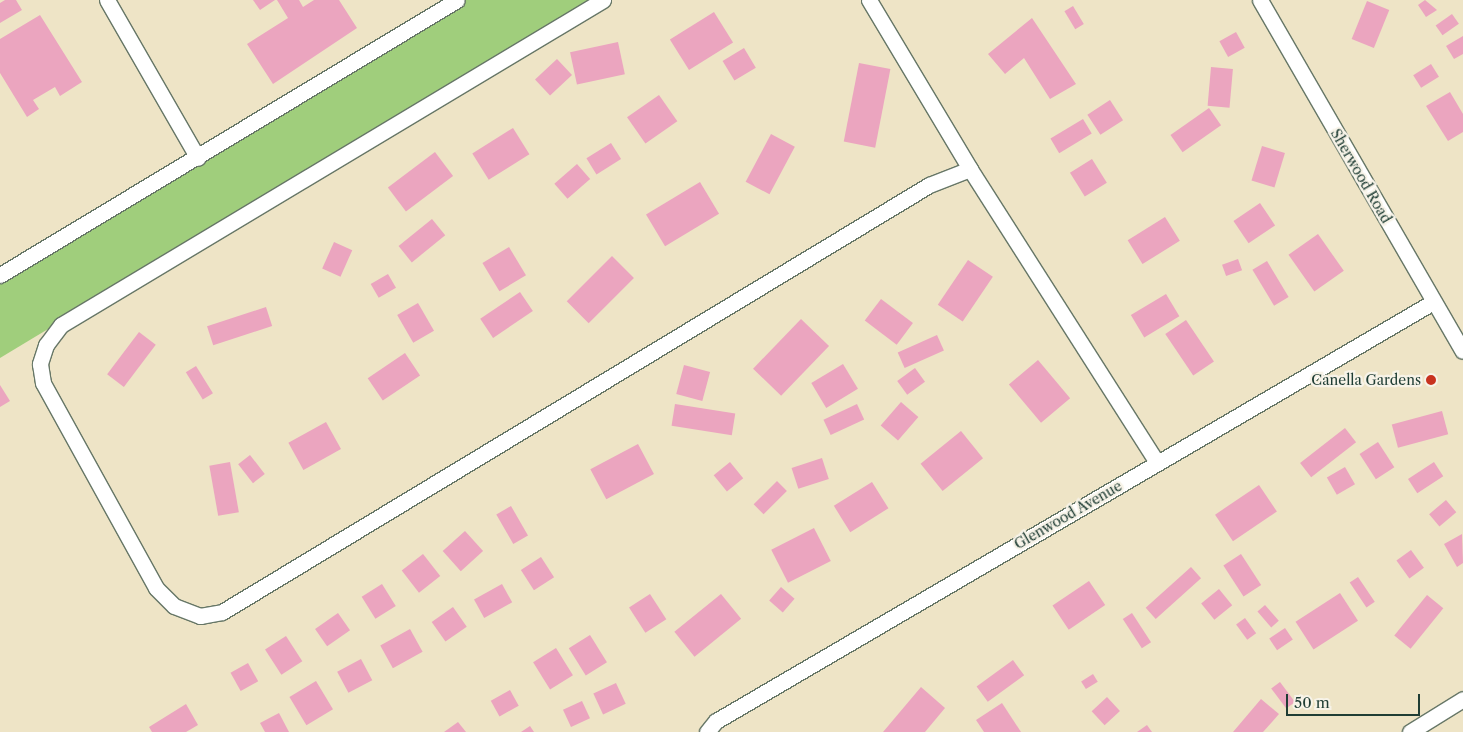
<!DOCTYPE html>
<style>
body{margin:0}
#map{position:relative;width:1463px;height:732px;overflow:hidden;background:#eee4c6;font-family:"Libre Caslon Text",serif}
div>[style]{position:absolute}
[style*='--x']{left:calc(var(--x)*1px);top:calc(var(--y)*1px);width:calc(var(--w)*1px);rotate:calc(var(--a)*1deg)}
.green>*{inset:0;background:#a0ce7c}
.building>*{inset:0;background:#eba5bf;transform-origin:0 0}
.roads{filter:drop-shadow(1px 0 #677767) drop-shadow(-1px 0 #677767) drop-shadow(0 1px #677767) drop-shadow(0 -1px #677767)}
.street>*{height:15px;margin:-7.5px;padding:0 7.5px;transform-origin:7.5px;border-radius:7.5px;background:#fff}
.dots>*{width:14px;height:14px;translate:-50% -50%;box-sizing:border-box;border:2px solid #f7f3e8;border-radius:50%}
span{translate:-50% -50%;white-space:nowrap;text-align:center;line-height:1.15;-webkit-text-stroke:4.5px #f7f3e8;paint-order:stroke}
.street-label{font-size:14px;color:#1f3d34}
.poi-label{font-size:14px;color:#1f3d34}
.right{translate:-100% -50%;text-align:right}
.scale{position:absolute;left:1286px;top:694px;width:134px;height:22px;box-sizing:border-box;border:2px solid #1f3d34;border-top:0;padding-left:6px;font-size:15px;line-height:18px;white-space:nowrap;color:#1f3d34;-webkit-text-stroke:4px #f7f3e8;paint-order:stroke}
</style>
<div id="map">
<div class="green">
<i style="clip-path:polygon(465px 0,594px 0,0 358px,0 281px)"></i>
</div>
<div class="building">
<i style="clip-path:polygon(5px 0,16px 0,22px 10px,0 23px,0 3px)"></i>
<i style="clip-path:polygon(253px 0,275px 0,260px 10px)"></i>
<i style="clip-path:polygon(277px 0,299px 0,303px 7px,314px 0,339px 0,357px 28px,273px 84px,247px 44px,288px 18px)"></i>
<i style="clip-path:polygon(1425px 0,1437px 10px,1426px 17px,1418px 5px)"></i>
<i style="left:1367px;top:1px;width:24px;height:41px;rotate:22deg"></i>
<i style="left:1073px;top:6px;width:21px;height:10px;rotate:59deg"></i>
<i style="left:714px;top:12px;width:36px;height:52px;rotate:58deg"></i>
<i style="left:1452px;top:14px;width:12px;height:20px;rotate:55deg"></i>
<i style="clip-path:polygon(40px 15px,82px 82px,60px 96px,55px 87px,33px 100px,39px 109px,27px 117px,0 73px,0 39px)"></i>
<i style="clip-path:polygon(1032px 18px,1076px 84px,1050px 99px,1024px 58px,1005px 74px,988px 54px)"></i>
<i style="left:1236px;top:32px;width:18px;height:19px;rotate:61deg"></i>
<i style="clip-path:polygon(1463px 36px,1463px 54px,1454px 59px,1446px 46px)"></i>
<i style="left:618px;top:42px;width:33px;height:49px;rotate:78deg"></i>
<i style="left:744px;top:48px;width:23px;height:25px;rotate:59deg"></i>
<i style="left:557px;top:59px;width:22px;height:30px;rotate:47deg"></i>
<i style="left:859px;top:63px;width:32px;height:80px;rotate:11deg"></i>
<i style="left:1431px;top:64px;width:15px;height:21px;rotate:58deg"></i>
<i style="left:1211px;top:67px;width:22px;height:39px;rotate:5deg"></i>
<i style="clip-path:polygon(1450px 92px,1463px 114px,1463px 132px,1448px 141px,1426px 106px)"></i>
<i style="left:659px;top:95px;width:32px;height:39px;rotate:55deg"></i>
<i style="left:1110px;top:100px;width:24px;height:27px;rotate:57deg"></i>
<i style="left:1209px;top:108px;width:21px;height:47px;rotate:55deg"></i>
<i style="left:1083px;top:119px;width:17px;height:38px;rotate:59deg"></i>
<i style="left:513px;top:128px;width:31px;height:48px;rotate:58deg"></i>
<i style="left:771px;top:134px;width:27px;height:54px;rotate:28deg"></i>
<i style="left:611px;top:143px;width:19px;height:29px;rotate:58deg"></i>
<i style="left:1262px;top:146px;width:24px;height:36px;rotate:17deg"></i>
<i style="left:435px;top:152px;width:30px;height:59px;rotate:53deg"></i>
<i style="left:1092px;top:159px;width:28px;height:26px;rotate:58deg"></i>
<i style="left:577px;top:164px;width:20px;height:30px;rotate:49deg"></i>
<i style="left:700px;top:182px;width:37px;height:63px;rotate:59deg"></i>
<i style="left:1260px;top:203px;width:27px;height:32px;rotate:56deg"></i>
<i style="left:1165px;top:217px;width:28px;height:44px;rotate:58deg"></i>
<i style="left:432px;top:219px;width:21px;height:43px;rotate:51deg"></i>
<i style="left:1318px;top:234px;width:45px;height:36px;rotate:55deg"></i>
<i style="left:334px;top:242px;width:20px;height:29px;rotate:24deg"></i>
<i style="left:509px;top:247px;width:33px;height:31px;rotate:59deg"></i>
<i style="left:612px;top:256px;width:31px;height:64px;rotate:45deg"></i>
<i style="left:1238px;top:259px;width:12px;height:17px;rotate:70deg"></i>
<i style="left:968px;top:260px;width:30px;height:54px;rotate:34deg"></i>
<i style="left:1267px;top:261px;width:42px;height:17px;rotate:59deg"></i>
<i style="left:388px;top:274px;width:16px;height:20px;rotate:60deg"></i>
<i style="left:520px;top:292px;width:23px;height:48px;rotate:56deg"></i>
<i style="left:1166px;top:294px;width:26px;height:41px;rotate:59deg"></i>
<i style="left:881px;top:299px;width:40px;height:27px;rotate:37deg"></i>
<i style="left:418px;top:303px;width:32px;height:24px;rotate:60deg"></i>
<i style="left:266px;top:307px;width:20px;height:62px;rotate:72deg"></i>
<i style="left:801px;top:319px;width:39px;height:69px;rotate:44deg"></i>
<i style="left:1186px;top:320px;width:50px;height:25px;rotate:56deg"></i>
<i style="left:139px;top:332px;width:21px;height:53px;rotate:37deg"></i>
<i style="left:937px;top:335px;width:17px;height:43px;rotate:66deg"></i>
<i style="left:405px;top:353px;width:27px;height:45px;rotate:56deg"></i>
<i style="left:1038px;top:360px;width:50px;height:38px;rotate:50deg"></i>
<i style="left:843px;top:364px;width:29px;height:37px;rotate:59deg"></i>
<i style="left:684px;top:365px;width:27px;height:30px;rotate:15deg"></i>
<i style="left:196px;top:366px;width:32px;height:12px;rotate:58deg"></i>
<i style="left:915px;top:368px;width:17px;height:22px;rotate:54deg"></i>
<i style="clip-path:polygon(0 385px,10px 401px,0 407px)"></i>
<i style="left:901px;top:402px;width:23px;height:31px;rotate:41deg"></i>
<i style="left:675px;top:404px;width:61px;height:22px;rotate:9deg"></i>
<i style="left:857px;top:404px;width:17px;height:37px;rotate:65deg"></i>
<i style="left:1442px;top:411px;width:24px;height:52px;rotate:75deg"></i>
<i style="left:326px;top:422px;width:31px;height:43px;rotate:61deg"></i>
<i style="left:1345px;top:428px;width:18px;height:57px;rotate:52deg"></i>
<i style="left:961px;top:431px;width:35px;height:52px;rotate:51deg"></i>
<i style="left:1378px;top:442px;width:30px;height:22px;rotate:57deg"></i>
<i style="left:638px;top:444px;width:34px;height:54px;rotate:62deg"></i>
<i style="left:250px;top:455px;width:24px;height:15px;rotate:52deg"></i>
<i style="left:822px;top:458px;width:22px;height:32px;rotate:72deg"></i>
<i style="left:230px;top:462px;width:51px;height:21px;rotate:80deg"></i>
<i style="left:730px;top:462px;width:21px;height:21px;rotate:51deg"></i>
<i style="left:1434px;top:462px;width:17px;height:31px;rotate:57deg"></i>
<i style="left:1345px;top:467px;width:20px;height:21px;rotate:60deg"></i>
<i style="left:777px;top:481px;width:14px;height:33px;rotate:45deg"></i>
<i style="left:872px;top:482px;width:31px;height:45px;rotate:58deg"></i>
<i style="left:1259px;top:485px;width:32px;height:53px;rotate:56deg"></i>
<i style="left:1446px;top:500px;width:16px;height:22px;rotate:50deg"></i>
<i style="left:511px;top:506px;width:34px;height:17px;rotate:60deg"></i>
<i style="left:814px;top:528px;width:37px;height:48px;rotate:63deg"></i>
<i style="left:465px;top:531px;width:27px;height:30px;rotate:48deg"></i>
<i style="clip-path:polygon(1462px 534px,1463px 563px,1457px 567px,1444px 544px)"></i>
<i style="left:1411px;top:550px;width:22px;height:18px;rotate:54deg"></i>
<i style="left:423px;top:554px;width:28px;height:27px;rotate:52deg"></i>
<i style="left:1241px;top:554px;width:37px;height:21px;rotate:57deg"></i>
<i style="left:541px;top:557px;width:24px;height:24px;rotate:57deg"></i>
<i style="left:1191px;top:567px;width:15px;height:61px;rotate:48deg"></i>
<i style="left:1358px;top:577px;width:30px;height:10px;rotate:56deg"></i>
<i style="left:1089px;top:581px;width:29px;height:44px;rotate:56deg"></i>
<i style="left:382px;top:584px;width:26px;height:24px;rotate:58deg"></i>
<i style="left:502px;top:584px;width:21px;height:32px;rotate:61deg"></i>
<i style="left:781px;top:587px;width:18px;height:18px;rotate:41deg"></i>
<i style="left:1219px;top:589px;width:21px;height:23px;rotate:51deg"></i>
<i style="left:1340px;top:593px;width:33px;height:53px;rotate:57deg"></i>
<i style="left:650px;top:594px;width:30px;height:25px;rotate:57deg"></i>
<i style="left:721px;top:594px;width:32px;height:60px;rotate:51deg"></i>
<i style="left:1427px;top:595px;width:21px;height:52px;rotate:39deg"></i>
<i style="left:1265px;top:605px;width:21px;height:10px;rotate:49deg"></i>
<i style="left:453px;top:607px;width:24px;height:26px;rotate:55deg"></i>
<i style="left:338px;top:613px;width:21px;height:28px;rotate:55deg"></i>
<i style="left:1132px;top:613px;width:35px;height:11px;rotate:57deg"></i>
<i style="left:1245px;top:618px;width:19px;height:11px;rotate:54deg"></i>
<i style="left:1285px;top:628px;width:14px;height:19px;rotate:56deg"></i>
<i style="left:410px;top:629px;width:26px;height:34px;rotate:61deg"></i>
<i style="left:590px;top:635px;width:32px;height:25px;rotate:58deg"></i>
<i style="left:286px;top:636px;width:30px;height:25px;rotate:57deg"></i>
<i style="left:556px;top:648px;width:32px;height:27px;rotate:58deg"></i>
<i style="left:361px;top:659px;width:24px;height:27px;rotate:62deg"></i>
<i style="left:1013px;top:660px;width:19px;height:45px;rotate:54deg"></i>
<i style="left:248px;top:663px;width:21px;height:20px;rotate:61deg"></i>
<i style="left:1093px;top:674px;width:9px;height:14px;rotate:58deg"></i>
<i style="left:316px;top:681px;width:33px;height:31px;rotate:59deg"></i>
<i style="left:1280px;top:682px;width:25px;height:11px;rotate:53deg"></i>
<i style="left:616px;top:683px;width:23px;height:25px;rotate:65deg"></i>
<i style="clip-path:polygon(921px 687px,945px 708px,925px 732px,883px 732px)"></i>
<i style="left:510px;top:690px;width:18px;height:22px;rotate:61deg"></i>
<i style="left:1107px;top:697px;width:19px;height:21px;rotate:47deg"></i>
<i style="clip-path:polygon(1261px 699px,1279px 714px,1263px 732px,1233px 732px)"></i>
<i style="left:582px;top:701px;width:19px;height:21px;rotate:65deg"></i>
<i style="clip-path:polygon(1002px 703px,1021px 732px,984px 732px,976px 720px)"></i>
<i style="clip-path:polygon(186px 704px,198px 725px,186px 732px,152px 732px,149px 727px)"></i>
<i style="clip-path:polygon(279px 713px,289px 732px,265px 732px,260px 723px)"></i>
<i style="clip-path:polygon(458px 722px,466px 732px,444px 732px)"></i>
<i style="clip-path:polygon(1147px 725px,1152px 732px,1137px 732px)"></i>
<i style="clip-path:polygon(530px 726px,534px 732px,521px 732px)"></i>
</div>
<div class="roads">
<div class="street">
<i style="--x:107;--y:0;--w:182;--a:60.1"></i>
<i style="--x:603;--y:0;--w:632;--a:149.05"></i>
<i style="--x:61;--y:325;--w:25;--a:127"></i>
<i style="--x:46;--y:345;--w:20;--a:108"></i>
<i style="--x:40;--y:364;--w:19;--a:81"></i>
<i style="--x:43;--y:383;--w:234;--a:61.1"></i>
<i style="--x:156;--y:588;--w:25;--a:45"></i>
<i style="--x:174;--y:606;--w:28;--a:21"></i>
<i style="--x:200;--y:616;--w:22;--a:-10"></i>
<i style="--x:222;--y:612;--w:826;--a:-31.13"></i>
<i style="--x:929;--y:185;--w:44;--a:-21.3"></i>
<i style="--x:869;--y:0;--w:197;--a:59.1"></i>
<i style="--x:970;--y:169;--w:348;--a:57.5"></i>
<i style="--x:1260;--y:0;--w:405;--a:60"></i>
<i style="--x:0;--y:275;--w:533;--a:-31.04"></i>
<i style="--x:707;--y:732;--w:14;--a:-51"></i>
<i style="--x:716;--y:721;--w:830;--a:-30.3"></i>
<i style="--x:1410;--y:732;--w:62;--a:-31.9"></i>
</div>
</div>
<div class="dots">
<i style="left:1431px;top:380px;background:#c8321e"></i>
</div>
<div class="street-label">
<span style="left:1361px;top:176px;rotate:60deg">Sherwood Road</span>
<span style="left:1068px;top:515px;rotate:-30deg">Glenwood Avenue</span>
</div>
<div class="poi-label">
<span class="right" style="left:1421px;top:380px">Canella Gardens</span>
</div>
<div class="scale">50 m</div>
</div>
